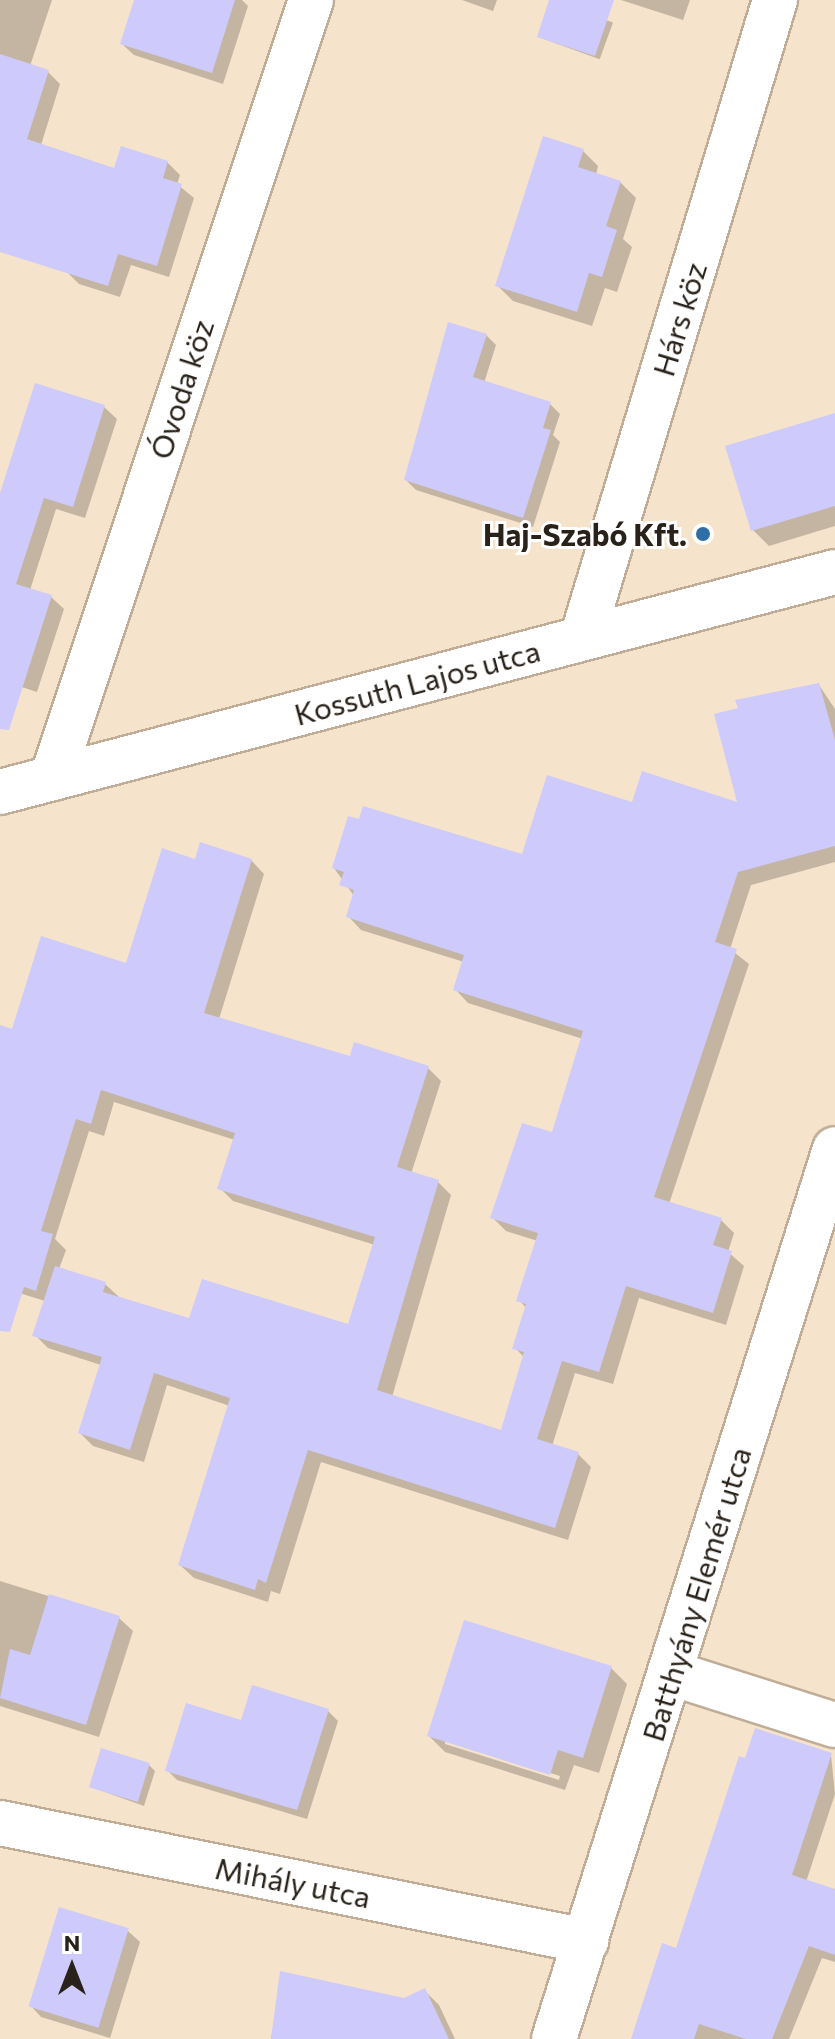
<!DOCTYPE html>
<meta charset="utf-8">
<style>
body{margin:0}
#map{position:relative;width:835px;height:2039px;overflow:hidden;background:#f5e3cb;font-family:Commissioner,sans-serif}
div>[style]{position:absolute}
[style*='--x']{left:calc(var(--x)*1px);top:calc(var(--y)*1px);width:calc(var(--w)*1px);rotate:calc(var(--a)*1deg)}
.shadow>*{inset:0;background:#0003;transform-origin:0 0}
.building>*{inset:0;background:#cecafb;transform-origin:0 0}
.roads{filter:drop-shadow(2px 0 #bfad97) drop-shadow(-2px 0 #bfad97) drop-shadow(0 2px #bfad97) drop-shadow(0 -2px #bfad97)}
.minor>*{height:44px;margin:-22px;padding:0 22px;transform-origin:22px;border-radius:22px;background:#fff}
.tertiary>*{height:44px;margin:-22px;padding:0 22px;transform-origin:22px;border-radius:22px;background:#fff}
.dots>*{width:22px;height:22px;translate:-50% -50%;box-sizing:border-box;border:4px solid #fff;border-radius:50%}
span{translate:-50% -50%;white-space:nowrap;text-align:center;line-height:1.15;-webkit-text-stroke:6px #fff;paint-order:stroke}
.street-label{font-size:30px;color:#29221a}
.poi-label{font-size:30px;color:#29221a;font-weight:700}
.right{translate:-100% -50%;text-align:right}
.north{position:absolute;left:32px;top:1927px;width:80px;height:80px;-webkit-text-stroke:6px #fff;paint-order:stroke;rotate:0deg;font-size:22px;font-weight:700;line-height:32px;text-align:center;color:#29221a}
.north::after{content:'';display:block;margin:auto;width:28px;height:36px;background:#29221a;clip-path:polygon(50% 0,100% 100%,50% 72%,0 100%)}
</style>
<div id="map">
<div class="shadow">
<i style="clip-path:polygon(0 0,52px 0,30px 66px,48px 72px,60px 84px,41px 145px,115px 170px,167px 162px,180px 175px,177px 184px,194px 198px,169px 277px,131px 265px,120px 297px,79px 284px,67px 272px,0 235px)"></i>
<i style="clip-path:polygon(136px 0,242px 0,248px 6px,223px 84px,134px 55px,122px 44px)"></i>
<i style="clip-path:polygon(462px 0,497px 0,493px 11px)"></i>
<i style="left:551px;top:0;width:66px;height:39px;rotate:20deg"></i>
<i style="clip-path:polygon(621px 0,690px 0,683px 20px)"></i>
<i style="clip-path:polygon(582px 150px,598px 166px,596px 175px,620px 182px,636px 198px,623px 239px,632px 247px,617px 292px,605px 288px,592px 326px,513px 301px,497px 285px)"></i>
<i style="clip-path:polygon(486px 335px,496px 345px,484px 383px,550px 404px,560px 414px,553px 435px,560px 442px,533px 527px,416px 490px,406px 480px)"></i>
<i style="clip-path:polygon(104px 407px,117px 419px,85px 518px,56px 509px,30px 590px,51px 597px,64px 609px,37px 692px,0 680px,0 499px)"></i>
<i style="clip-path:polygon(835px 415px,835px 526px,769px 546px,753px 530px)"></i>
<i style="clip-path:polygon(evenodd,819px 685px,835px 709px,835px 862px,751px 885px,730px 949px,749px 964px,669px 1204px,721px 1220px,734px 1233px,728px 1252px,744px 1266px,726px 1325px,639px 1298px,613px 1384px,575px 1373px,552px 1446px,578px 1454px,591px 1467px,568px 1540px,321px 1462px,280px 1594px,271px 1591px,268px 1602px,194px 1578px,180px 1565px,230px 1406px,167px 1385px,144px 1462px,93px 1446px,80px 1433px,101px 1365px,48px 1348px,35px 1335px,45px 1301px,0 1287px,0 1027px,13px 1031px,127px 966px,196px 861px,251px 860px,264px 874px,219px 1019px,351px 1058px,428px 1068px,441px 1081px,411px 1174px,438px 1182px,451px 1195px,392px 1397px,502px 1432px,524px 1357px,515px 1348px,527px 1309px,519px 1300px,538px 1241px,506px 1231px,492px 1217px,553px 1135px,583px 1039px,468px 1003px,455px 989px,464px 962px,361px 930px,348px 916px,354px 896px,334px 868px,523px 857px,633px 805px,740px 805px,819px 685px,114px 1102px,235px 1140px,220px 1188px,233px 1201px,375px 1245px,349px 1327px,191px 1321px,119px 1297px,105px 1284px,59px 1269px,66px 1250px,55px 1239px,89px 1131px,104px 1136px,114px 1102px)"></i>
<i style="clip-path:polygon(0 1581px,119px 1618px,133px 1631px,99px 1737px,0 1706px)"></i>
<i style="clip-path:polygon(evenodd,611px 1668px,627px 1684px,599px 1773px,574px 1765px,565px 1790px,445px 1752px,429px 1736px,611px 1668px,445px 1740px,560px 1776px,559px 1780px,445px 1744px,445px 1740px)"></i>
<i style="clip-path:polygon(328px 1711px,338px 1721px,307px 1819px,177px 1780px,167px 1770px,243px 1722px)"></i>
<i style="clip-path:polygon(831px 1755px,835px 1794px,806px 1882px,835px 1891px,835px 1962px,822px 1958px,789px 2039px,633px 2039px,678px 1950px)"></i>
<i style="clip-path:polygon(149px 1765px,155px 1771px,144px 1806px,91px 1787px)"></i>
<i style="clip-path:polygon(128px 1931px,140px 1942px,110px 2038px,41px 2017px,30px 2005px)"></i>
<i style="clip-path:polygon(282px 1974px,404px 2000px,424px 1990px,439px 2005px,455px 2039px,271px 2039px)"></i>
</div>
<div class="building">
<i style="clip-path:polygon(134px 0,235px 0,212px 73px,120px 44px)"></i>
<i style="clip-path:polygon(549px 0,614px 0,595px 56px,537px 37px)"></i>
<i style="clip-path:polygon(0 54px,49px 70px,27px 139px,114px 168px,121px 146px,168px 161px,163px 178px,182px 184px,157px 266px,118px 254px,108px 286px,0 252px)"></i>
<i style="clip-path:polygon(543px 136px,584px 149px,578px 167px,621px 181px,606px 226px,617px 230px,602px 277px,589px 273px,577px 312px,495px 286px)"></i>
<i style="clip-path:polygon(448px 322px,487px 334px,473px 377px,551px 402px,543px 428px,551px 430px,523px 518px,404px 480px)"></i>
<i style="clip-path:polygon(35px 383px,105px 405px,73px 507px,44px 498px,16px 584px,52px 595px,9px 730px,0 729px,0 493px)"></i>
<i style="clip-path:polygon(835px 413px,835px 506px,751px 531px,725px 446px)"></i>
<i style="clip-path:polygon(819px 683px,835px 740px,835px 846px,738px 872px,715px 942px,737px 949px,654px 1197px,722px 1218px,713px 1245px,732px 1251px,713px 1313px,626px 1286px,599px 1372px,562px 1361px,537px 1439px,579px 1452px,555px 1528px,308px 1450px,266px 1583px,258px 1579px,255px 1590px,178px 1565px,230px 1398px,154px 1373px,130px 1450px,78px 1433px,102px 1357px,32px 1336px,55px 1266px,106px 1282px,103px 1292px,189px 1318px,202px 1279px,348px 1324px,375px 1237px,217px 1189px,235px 1133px,101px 1090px,91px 1124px,76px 1119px,41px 1231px,53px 1234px,36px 1291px,24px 1287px,10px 1332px,0 1331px,0 1025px,12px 1029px,41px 936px,126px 963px,162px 848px,195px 859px,200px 842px,252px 859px,204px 1013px,350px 1056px,354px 1042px,429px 1066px,397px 1167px,439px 1180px,377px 1390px,501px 1430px,524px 1352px,512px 1349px,526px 1304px,516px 1301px,538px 1233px,490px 1218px,522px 1123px,552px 1132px,583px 1031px,453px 990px,464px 955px,346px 917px,354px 890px,339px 885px,344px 872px,332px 868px,348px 816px,359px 819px,363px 806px,522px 854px,547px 775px,632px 802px,642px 771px,737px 802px,714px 714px,738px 708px,735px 700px)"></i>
<i style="clip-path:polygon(49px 1594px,120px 1616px,86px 1725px,0 1698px,10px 1649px,30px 1655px)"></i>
<i style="clip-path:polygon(464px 1620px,612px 1666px,583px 1758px,558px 1750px,550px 1775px,427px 1736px)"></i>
<i style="clip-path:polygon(252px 1685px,329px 1709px,297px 1810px,165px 1771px,186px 1703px,241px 1720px)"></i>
<i style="clip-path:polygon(755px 1728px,832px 1753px,792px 1875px,835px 1889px,835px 1955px,809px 1946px,772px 2039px,746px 2039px,699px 2024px,694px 2039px,631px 2039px,662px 1943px,676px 1948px,739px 1756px,745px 1758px)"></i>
<i style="left:101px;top:1748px;width:51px;height:41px;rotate:17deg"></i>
<i style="left:59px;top:1907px;width:73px;height:104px;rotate:17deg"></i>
<i style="clip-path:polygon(280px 1971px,404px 1998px,425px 1988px,449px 2039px,271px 2039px)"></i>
</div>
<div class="roads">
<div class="minor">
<i style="--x:582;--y:638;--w:667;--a:-73.17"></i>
<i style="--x:52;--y:778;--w:820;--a:-71.59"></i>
<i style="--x:671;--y:1673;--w:172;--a:17.6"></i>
<i style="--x:0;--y:1823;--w:598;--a:11.39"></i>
<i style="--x:554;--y:2039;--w:933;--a:-72.48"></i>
</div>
<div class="tertiary">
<i style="--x:0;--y:792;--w:863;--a:-14.76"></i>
</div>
</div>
<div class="dots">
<i style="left:703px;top:534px;background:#2f6fa5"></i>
</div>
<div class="street-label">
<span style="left:679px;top:319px;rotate:-73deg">Hárs köz</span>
<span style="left:181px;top:389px;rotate:-72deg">Óvoda köz</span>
<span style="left:417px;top:682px;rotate:-15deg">Kossuth Lajos utca</span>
<span style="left:696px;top:1594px;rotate:-73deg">Batthyány Elemér utca</span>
<span style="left:293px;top:1882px;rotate:11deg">Mihály utca</span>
</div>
<div class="poi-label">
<span class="right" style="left:687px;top:534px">Haj-Szabó Kft.</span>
</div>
<div class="north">N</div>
</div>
